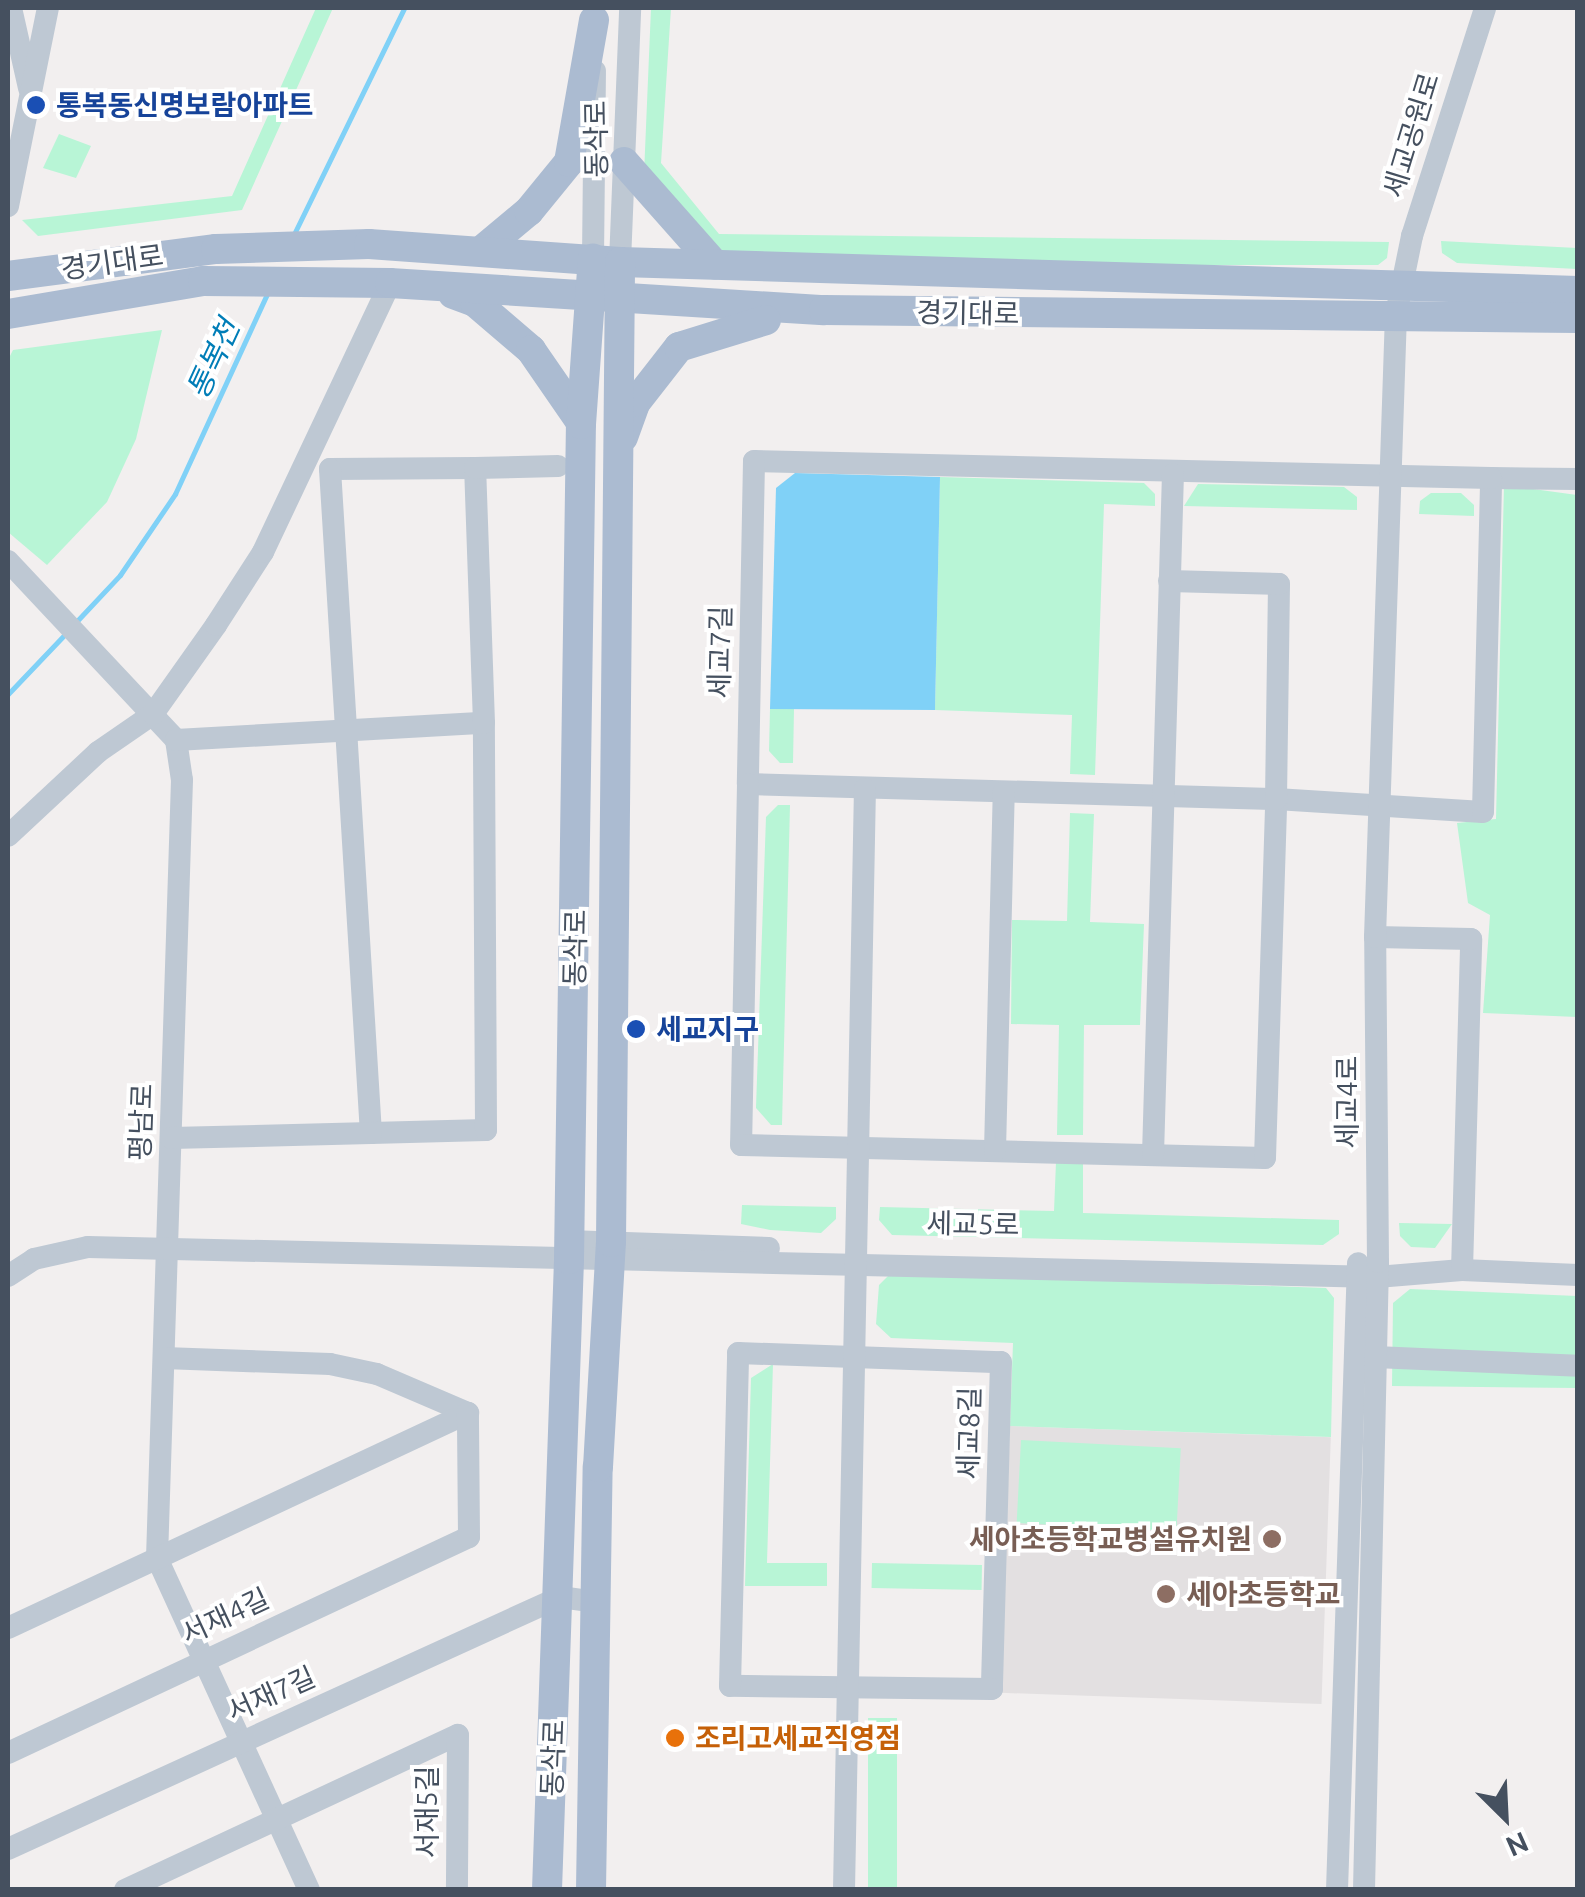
<!DOCTYPE html>
<meta charset="utf-8">
<style>
body{margin:0}
#map{position:relative;width:1585px;height:1897px;overflow:hidden;background:#f2efef;font-family:Ubuntu,"Noto Sans KR",sans-serif}
div>[style]{position:absolute}
[style*='--x']{left:calc(var(--x)*1px);top:calc(var(--y)*1px);width:calc(var(--w)*1px);rotate:calc(var(--a)*1deg)}
.education>*{inset:0;background:#e3e0e1;transform-origin:0 0}
.green>*{inset:0;background:#b8f5d6;transform-origin:0 0}
.water>*{inset:0;background:#80d1f7}
.stream>*{height:5px;margin:-2.5px;padding:0 2.5px;transform-origin:2.5px;border-radius:2.5px;background:#80d1f7}
.minor>*{height:22px;margin:-11px;padding:0 11px;transform-origin:11px;border-radius:11px;background:#bec8d3}
.major>*{height:30px;margin:-15px;padding:0 15px;transform-origin:15px;border-radius:15px;background:#abbbd1}
.dots>*{width:28px;height:28px;translate:-50% -50%;box-sizing:border-box;border:5px solid #fff;border-radius:50%}
span{translate:-50% -50%;white-space:nowrap;text-align:center;line-height:1.15;-webkit-text-stroke:8px #fff;paint-order:stroke}
.transit-label{font-size:28px;color:#164399;font-weight:700}
.left{translate:0 -50%;text-align:left}
.street-label{font-size:28px;color:#45505f}
.education-label{font-size:28px;color:#785e54;font-weight:700}
.right{translate:-100% -50%;text-align:right}
.food-label{font-size:28px;color:#c56008;font-weight:700}
.water-label{font-size:30px;color:#007db7;font-style:italic}
.frame{position:absolute;inset:0;border:10px solid #45505f;pointer-events:none}
.north{position:absolute;left:1455px;top:1767px;width:100px;height:100px;-webkit-text-stroke:8px #fff;paint-order:stroke;rotate:156deg;font-size:28px;font-weight:700;line-height:40px;text-align:center;color:#45505f}
.north::after{content:'';display:block;margin:auto;width:35px;height:45px;background:#45505f;clip-path:polygon(50% 0,100% 100%,50% 72%,0 100%)}
</style>
<div id="map">
<div class="education">
<i style="left:1010px;top:1426px;width:321px;height:267px;rotate:2deg"></i>
</div>
<div class="green">
<i style="clip-path:polygon(316px 8px,333px 8px,242px 210px,38px 236px,22px 220px,232px 196px)"></i>
<i style="clip-path:polygon(651px 8px,671px 8px,661px 163px,719px 234px,1389px 242px,1387px 258px,1378px 265px,1059px 265px,716px 253px,644px 174px)"></i>
<i style="clip-path:polygon(59px 134px,91px 146px,76px 178px,43px 168px)"></i>
<i style="clip-path:polygon(1441px 241px,1577px 248px,1577px 269px,1457px 263px,1442px 253px)"></i>
<i style="clip-path:polygon(162px 330px,136px 439px,107px 502px,47px 565px,8px 532px,8px 360px,13px 350px)"></i>
<i style="clip-path:polygon(940px 477px,1144px 483px,1155px 494px,1155px 506px,1104px 504px,1095px 775px,1070px 774px,1072px 715px,935px 710px)"></i>
<i style="clip-path:polygon(1198px 484px,1344px 487px,1357px 497px,1357px 510px,1184px 506px)"></i>
<i style="clip-path:polygon(1504px 485px,1577px 495px,1577px 1017px,1483px 1013px,1490px 915px,1468px 903px,1457px 823px,1496px 819px)"></i>
<i style="clip-path:polygon(1431px 493px,1461px 493px,1474px 505px,1474px 516px,1419px 514px,1420px 501px)"></i>
<i style="clip-path:polygon(770px 709px,794px 709px,793px 763px,780px 763px,769px 751px)"></i>
<i style="clip-path:polygon(778px 805px,790px 805px,782px 1125px,771px 1125px,756px 1108px,766px 817px)"></i>
<i style="clip-path:polygon(1070px 813px,1094px 814px,1090px 922px,1144px 924px,1140px 1025px,1084px 1025px,1083px 1135px,1057px 1135px,1059px 1025px,1011px 1024px,1012px 920px,1067px 921px)"></i>
<i style="clip-path:polygon(1056px 1162px,1083px 1163px,1083px 1213px,1339px 1220px,1339px 1234px,1323px 1245px,892px 1235px,879px 1220px,880px 1207px,1054px 1211px)"></i>
<i style="clip-path:polygon(742px 1205px,836px 1207px,836px 1219px,821px 1233px,770px 1230px,741px 1224px)"></i>
<i style="clip-path:polygon(1399px 1223px,1452px 1224px,1435px 1248px,1411px 1247px,1400px 1236px)"></i>
<i style="clip-path:polygon(891px 1273px,1326px 1288px,1334px 1298px,1331px 1437px,1010px 1426px,1013px 1343px,891px 1338px,876px 1324px,879px 1285px)"></i>
<i style="clip-path:polygon(1410px 1289px,1577px 1296px,1577px 1388px,1392px 1386px,1393px 1303px)"></i>
<i style="clip-path:polygon(773px 1364px,767px 1563px,827px 1563px,827px 1586px,745px 1586px,751px 1378px)"></i>
<i style="left:1021px;top:1440px;width:160px;height:83px;rotate:3deg"></i>
<i style="left:872px;top:1563px;width:110px;height:25px;rotate:1deg"></i>
<i style="left:897px;top:1718px;width:171px;height:29px;rotate:90deg"></i>
</div>
<div class="water">
<i style="clip-path:polygon(795px 473px,940px 477px,935px 710px,770px 709px,776px 488px)"></i>
</div>
<div class="stream">
<i style="--x:294;--y:234;--w:251;--a:-64"></i>
<i style="--x:75;--y:623;--w:66;--a:-46.8"></i>
<i style="--x:120;--y:575;--w:98;--a:-55.8"></i>
<i style="--x:175;--y:494;--w:220;--a:-65.3"></i>
<i style="--x:8;--y:694;--w:87;--a:-46.4"></i>
</div>
<div class="minor">
<i style="--x:11;--y:8;--w:82;--a:77.3"></i>
<i style="--x:8;--y:206;--w:202;--a:-78.6"></i>
<i style="--x:593;--y:258;--w:187;--a:-89.4"></i>
<i style="--x:620;--y:262;--w:254;--a:-87.7"></i>
<i style="--x:475;--y:468;--w:145;--a:179.6"></i>
<i style="--x:330;--y:469;--w:665;--a:86.47"></i>
<i style="--x:371;--y:1133;--w:115;--a:-1.5"></i>
<i style="--x:486;--y:1130;--w:407;--a:-90.3"></i>
<i style="--x:1491;--y:478;--w:87;--a:0.7"></i>
<i style="--x:8;--y:561;--w:245;--a:46.8"></i>
<i style="--x:176;--y:740;--w:40;--a:81.5"></i>
<i style="--x:182;--y:780;--w:778;--a:91.84"></i>
<i style="--x:157;--y:1558;--w:365;--a:65.4"></i>
<i style="--x:176;--y:740;--w:308;--a:-3.2"></i>
<i style="--x:484;--y:723;--w:255;--a:-92"></i>
<i style="--x:475;--y:468;--w:83;--a:-1.4"></i>
<i style="--x:748;--y:784;--w:528;--a:1.63"></i>
<i style="--x:1276;--y:799;--w:207;--a:3.6"></i>
<i style="--x:1483;--y:812;--w:334;--a:-88.6"></i>
<i style="--x:1491;--y:478;--w:737;--a:-178.68"></i>
<i style="--x:754;--y:461;--w:323;--a:91.1"></i>
<i style="--x:748;--y:784;--w:361;--a:91.1"></i>
<i style="--x:741;--y:1145;--w:524;--a:1.42"></i>
<i style="--x:1265;--y:1158;--w:359;--a:-88.2"></i>
<i style="--x:1276;--y:799;--w:215;--a:-89.2"></i>
<i style="--x:1279;--y:584;--w:110;--a:-178.4"></i>
<i style="--x:8;--y:836;--w:123;--a:-43"></i>
<i style="--x:98;--y:752;--w:67;--a:-34.6"></i>
<i style="--x:153;--y:714;--w:109;--a:-54.7"></i>
<i style="--x:216;--y:625;--w:87;--a:-57.2"></i>
<i style="--x:263;--y:552;--w:297;--a:-64.7"></i>
<i style="--x:171;--y:1138;--w:200;--a:-1.4"></i>
<i style="--x:995;--y:1151;--w:359;--a:-88.6"></i>
<i style="--x:1153;--y:1155;--w:681;--a:-88.32"></i>
<i style="--x:568;--y:1241;--w:201;--a:2"></i>
<i style="--x:1462;--y:1270;--w:116;--a:2.5"></i>
<i style="--x:8;--y:1276;--w:31;--a:-33"></i>
<i style="--x:34;--y:1259;--w:55;--a:-12.5"></i>
<i style="--x:88;--y:1247;--w:1289;--a:1.33"></i>
<i style="--x:1377;--y:1277;--w:85;--a:-4.7"></i>
<i style="--x:1462;--y:1270;--w:331;--a:-88.4"></i>
<i style="--x:1471;--y:939;--w:96;--a:-178.8"></i>
<i style="--x:738;--y:1353;--w:263;--a:2"></i>
<i style="--x:1001;--y:1362;--w:327;--a:91.6"></i>
<i style="--x:992;--y:1689;--w:262;--a:-179.3"></i>
<i style="--x:730;--y:1686;--w:333;--a:-88.6"></i>
<i style="--x:1375;--y:1357;--w:203;--a:2.5"></i>
<i style="--x:164;--y:1358;--w:166;--a:2.1"></i>
<i style="--x:330;--y:1364;--w:48;--a:12"></i>
<i style="--x:377;--y:1374;--w:99;--a:23.2"></i>
<i style="--x:8;--y:1628;--w:508;--a:-25.05"></i>
<i style="--x:8;--y:1753;--w:509;--a:-25.11"></i>
<i style="--x:469;--y:1537;--w:124;--a:-90.5"></i>
<i style="--x:8;--y:1849;--w:607;--a:-24.54"></i>
<i style="--x:560;--y:1597;--w:34;--a:8"></i>
<i style="--x:125;--y:1890;--w:367;--a:-25"></i>
<i style="--x:458;--y:1735;--w:155;--a:90.4"></i>
<i style="--x:844;--y:1890;--w:1101;--a:-88.91"></i>
<i style="--x:1337;--y:1890;--w:627;--a:-88.08"></i>
<i style="--x:1364;--y:1890;--w:628;--a:-88.72"></i>
<i style="--x:1378;--y:1262;--w:325;--a:-90.5"></i>
<i style="--x:1375;--y:937;--w:623;--a:-88.07"></i>
<i style="--x:1396;--y:314;--w:80;--a:-78.4"></i>
<i style="--x:1412;--y:236;--w:239;--a:-72.2"></i>
</div>
<div class="major">
<i style="--x:624;--y:162;--w:137;--a:48.5"></i>
<i style="--x:481;--y:251;--w:62;--a:-39.8"></i>
<i style="--x:529;--y:211;--w:63;--a:-50.8"></i>
<i style="--x:569;--y:162;--w:144;--a:-80"></i>
<i style="--x:8;--y:276;--w:210;--a:-7.4"></i>
<i style="--x:216;--y:249;--w:153;--a:-1.9"></i>
<i style="--x:369;--y:244;--w:252;--a:4.1"></i>
<i style="--x:620;--y:262;--w:958;--a:1.73"></i>
<i style="--x:453;--y:294;--w:23;--a:20"></i>
<i style="--x:475;--y:302;--w:74;--a:40.6"></i>
<i style="--x:531;--y:350;--w:86;--a:55.4"></i>
<i style="--x:8;--y:314;--w:198;--a:-9.6"></i>
<i style="--x:203;--y:281;--w:187;--a:0.6"></i>
<i style="--x:390;--y:283;--w:435;--a:3.6"></i>
<i style="--x:824;--y:310;--w:754;--a:0.61"></i>
<i style="--x:623;--y:437;--w:37;--a:-70"></i>
<i style="--x:636;--y:402;--w:70;--a:-52"></i>
<i style="--x:679;--y:347;--w:91;--a:-17.2"></i>
<i style="--x:547;--y:1890;--w:631;--a:-88"></i>
<i style="--x:569;--y:1259;--w:835;--a:-89.18"></i>
<i style="--x:581;--y:424;--w:166;--a:-85.9"></i>
<i style="--x:591;--y:1890;--w:423;--a:-89.1"></i>
<i style="--x:598;--y:1467;--w:225;--a:-86.7"></i>
<i style="--x:611;--y:1242;--w:980;--a:-89.47"></i>
</div>
<div class="dots">
<i style="left:36px;top:105px;background:#1a4fb4"></i>
<i style="left:636px;top:1029px;background:#1a4fb4"></i>
<i style="left:1272px;top:1539px;background:#8d6e63"></i>
<i style="left:1166px;top:1594px;background:#8d6e63"></i>
<i style="left:675px;top:1738px;background:#e8710a"></i>
</div>
<div class="transit-label">
<span class="left" style="left:56px;top:105px">통복동신명보람아파트</span>
<span class="left" style="left:656px;top:1029px">세교지구</span>
</div>
<div class="street-label">
<span style="left:1411px;top:135px;rotate:-73deg">세교공원로</span>
<span style="left:596px;top:139px;rotate:-91deg">동삭로</span>
<span style="left:112px;top:262px;rotate:-8deg">경기대로</span>
<span style="left:968px;top:313px;rotate:1deg">경기대로</span>
<span style="left:720px;top:652px;rotate:-89deg">세교7길</span>
<span style="left:575px;top:948px;rotate:-89deg">동삭로</span>
<span style="left:1347px;top:1102px;rotate:-90deg">세교4로</span>
<span style="left:141px;top:1122px;rotate:-88deg">평남로</span>
<span style="left:973px;top:1224px;rotate:1deg">세교5로</span>
<span style="left:969px;top:1433px;rotate:-89deg">세교8길</span>
<span style="left:225px;top:1616px;rotate:-25deg">서재4길</span>
<span style="left:271px;top:1694px;rotate:-24deg">서재7길</span>
<span style="left:553px;top:1758px;rotate:-88deg">동삭로</span>
<span style="left:427px;top:1812px;rotate:-90deg">서재5길</span>
</div>
<div class="education-label">
<span class="right" style="left:1252px;top:1539px">세아초등학교병설유치원</span>
<span class="left" style="left:1186px;top:1594px">세아초등학교</span>
</div>
<div class="food-label">
<span class="left" style="left:695px;top:1738px">조리고세교직영점</span>
</div>
<div class="water-label">
<span style="left:213px;top:359px;rotate:-65deg">통복천</span>
</div>
<div class="frame"></div>
<div class="north">N</div>
</div>
